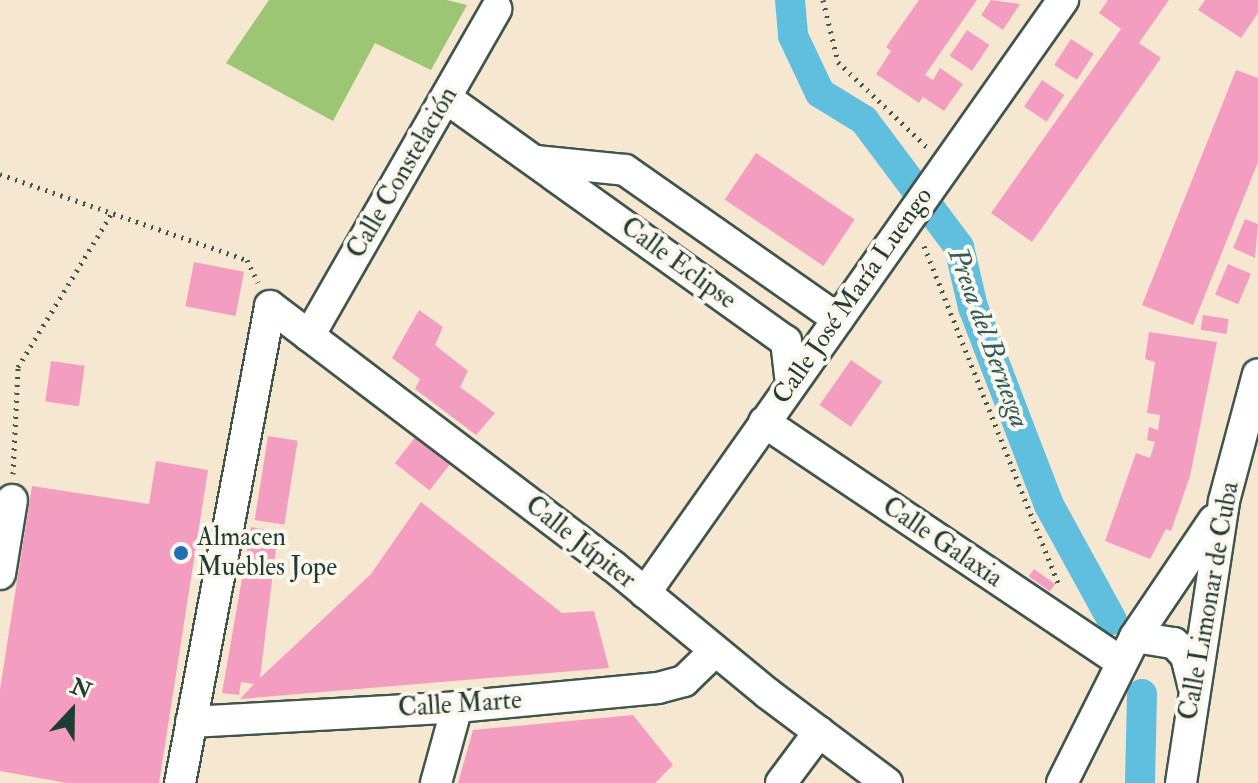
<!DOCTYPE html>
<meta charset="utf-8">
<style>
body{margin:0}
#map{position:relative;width:1258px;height:783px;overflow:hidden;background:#f6e7d0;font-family:"IM FELL Double Pica",serif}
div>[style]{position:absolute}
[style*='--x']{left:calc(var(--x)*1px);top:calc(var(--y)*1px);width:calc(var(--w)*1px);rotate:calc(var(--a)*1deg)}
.green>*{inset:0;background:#9cc673}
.canal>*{height:30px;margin:-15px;padding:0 15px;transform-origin:15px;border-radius:15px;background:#60bede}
.building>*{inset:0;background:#f39ec1;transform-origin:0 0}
.path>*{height:5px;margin-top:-2.5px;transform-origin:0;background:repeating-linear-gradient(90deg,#3f564b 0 2px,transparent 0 8px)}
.roads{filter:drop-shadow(2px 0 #3f564b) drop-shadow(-2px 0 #3f564b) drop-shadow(0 2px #3f564b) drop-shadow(0 -2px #3f564b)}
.minor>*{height:30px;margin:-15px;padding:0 15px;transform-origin:15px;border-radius:15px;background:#fff}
.dots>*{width:22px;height:22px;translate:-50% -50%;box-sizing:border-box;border:4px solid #fbf7ec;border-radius:50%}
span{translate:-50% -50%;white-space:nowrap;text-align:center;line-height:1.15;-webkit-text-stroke:8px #fbf7ec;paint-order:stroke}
.street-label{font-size:26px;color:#1f3d34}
.poi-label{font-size:26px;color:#1f3d34}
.left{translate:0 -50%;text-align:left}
.water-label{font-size:28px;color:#2f5d5e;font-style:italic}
.north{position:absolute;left:32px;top:671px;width:80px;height:80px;-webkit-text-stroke:6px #fbf7ec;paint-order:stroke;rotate:22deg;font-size:22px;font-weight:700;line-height:32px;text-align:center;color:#1f3d34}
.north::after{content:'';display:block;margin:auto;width:28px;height:36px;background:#1f3d34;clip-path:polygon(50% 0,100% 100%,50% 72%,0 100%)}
</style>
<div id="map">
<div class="green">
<i style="clip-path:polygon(269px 0,447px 0,467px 5px,431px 70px,375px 43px,333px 121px,226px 63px)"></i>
</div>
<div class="canal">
<i style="--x:790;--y:0;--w:36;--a:85"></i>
<i style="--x:793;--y:36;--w:63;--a:64.7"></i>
<i style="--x:820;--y:93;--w:52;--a:31.5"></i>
<i style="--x:864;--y:120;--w:159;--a:53.2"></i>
<i style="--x:959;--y:247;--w:62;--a:76.9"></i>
<i style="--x:973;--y:307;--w:212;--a:69"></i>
<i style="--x:1049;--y:505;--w:131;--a:61.3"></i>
<i style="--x:1140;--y:783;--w:89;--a:-88.7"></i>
</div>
<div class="building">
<i style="clip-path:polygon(919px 0,977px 0,925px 75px,933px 80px,940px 68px,963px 84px,944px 111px,923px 97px,919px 103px,876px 74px,891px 51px,886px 47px)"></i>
<i style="clip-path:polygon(991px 0,1020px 4px,1003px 30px,981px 15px)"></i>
<i style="clip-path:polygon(1108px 0,1169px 0,1139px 43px,1161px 58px,1032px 242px,991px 213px,1121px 29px,1099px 13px)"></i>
<i style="clip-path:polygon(1205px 0,1258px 0,1258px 13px,1241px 38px,1198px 10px)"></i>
<i style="left:967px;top:30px;width:27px;height:31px;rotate:34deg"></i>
<i style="left:1071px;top:39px;width:27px;height:31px;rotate:33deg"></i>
<i style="clip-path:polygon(1236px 70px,1258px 78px,1258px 162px,1193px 325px,1142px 305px)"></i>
<i style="left:1042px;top:80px;width:27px;height:32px;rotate:34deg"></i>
<i style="left:756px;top:153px;width:119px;height:56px;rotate:34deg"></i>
<i style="clip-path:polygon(1245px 219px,1258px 224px,1255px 258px,1233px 248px)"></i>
<i style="left:194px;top:262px;width:51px;height:45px;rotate:11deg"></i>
<i style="left:1228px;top:264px;width:25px;height:33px;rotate:23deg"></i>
<i style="clip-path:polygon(419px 310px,443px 327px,435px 345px,468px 371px,460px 387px,495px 413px,476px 435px,415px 389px,420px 379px,392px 358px)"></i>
<i style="left:1203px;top:315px;width:26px;height:15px;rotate:9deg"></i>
<i style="clip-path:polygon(1149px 332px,1217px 342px,1190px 476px,1171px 531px,1166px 529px,1150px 559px,1105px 541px,1136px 453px,1150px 458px,1155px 442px,1147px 440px,1149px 427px,1158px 430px,1160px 415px,1147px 413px,1155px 362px,1145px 359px)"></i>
<i style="left:851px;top:360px;width:38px;height:55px;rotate:35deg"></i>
<i style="left:51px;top:361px;width:34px;height:41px;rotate:8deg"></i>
<i style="left:417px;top:435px;width:44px;height:36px;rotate:38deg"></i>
<i style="left:268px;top:436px;width:30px;height:85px;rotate:9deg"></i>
<i style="clip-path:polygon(156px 461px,208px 470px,159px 783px,67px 783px,0 771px,0 689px,32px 486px,149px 504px)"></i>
<i style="clip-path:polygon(421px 502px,562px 613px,594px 611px,609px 668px,240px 699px,254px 684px,241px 682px,239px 695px,222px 693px,251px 527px,278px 532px,260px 678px,371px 574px)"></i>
<i style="left:1034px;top:569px;width:26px;height:9px;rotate:36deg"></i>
<i style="clip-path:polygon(633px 715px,673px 765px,655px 783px,458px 783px,473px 730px)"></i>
</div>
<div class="path">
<i style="--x:823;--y:0;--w:64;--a:76.4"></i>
<i style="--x:838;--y:62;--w:123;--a:43.7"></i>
<i style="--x:0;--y:174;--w:262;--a:19.2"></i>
<i style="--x:247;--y:260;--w:25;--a:64"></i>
<i style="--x:924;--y:246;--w:366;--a:68.3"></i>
<i style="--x:13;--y:474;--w:107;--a:-87.3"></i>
<i style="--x:18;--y:367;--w:184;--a:-58.6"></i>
</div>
<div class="roads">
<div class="minor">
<i style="--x:446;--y:98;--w:418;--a:35.6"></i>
<i style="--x:786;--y:341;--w:43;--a:83.4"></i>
<i style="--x:537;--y:161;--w:88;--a:5.8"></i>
<i style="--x:625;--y:170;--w:260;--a:35"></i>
<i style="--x:309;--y:336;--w:377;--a:-60.2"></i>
<i style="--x:764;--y:422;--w:430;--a:33.9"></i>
<i style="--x:0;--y:574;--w:75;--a:-80.8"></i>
<i style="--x:645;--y:593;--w:726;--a:-54.82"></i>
<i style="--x:1135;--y:637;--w:39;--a:9"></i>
<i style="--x:1174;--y:643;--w:18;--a:47"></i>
<i style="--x:1186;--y:656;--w:30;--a:76"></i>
<i style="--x:191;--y:722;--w:266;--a:-3.2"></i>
<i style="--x:457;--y:707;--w:202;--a:-5.4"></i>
<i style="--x:658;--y:688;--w:27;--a:-15"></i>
<i style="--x:684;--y:681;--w:43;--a:-44.1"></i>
<i style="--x:180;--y:783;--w:485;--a:-79.3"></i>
<i style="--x:270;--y:306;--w:430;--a:37.2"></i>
<i style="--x:613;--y:566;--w:200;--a:39.5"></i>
<i style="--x:767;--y:693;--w:150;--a:36.9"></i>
<i style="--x:436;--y:783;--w:79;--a:-74.6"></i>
<i style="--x:781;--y:783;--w:64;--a:-53.3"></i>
<i style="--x:1062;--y:783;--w:163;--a:-63.4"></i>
<i style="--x:1135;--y:637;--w:141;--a:-56"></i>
<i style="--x:1181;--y:783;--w:285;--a:-81.3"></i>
<i style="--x:1224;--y:501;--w:131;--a:-75"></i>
</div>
</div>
<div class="dots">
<i style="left:181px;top:553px;background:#1f6fb2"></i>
</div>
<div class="street-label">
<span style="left:403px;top:173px;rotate:-60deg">Calle Constelación</span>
<span style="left:678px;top:264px;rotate:36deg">Calle Eclipse</span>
<span style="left:853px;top:296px;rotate:-55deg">Calle José María Luengo</span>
<span style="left:580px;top:543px;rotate:38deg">Calle Júpiter</span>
<span style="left:942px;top:543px;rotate:34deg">Calle Galaxia</span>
<span style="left:1210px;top:601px;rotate:-80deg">Calle Limonar de Cuba</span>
<span style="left:460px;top:705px;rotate:-4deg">Calle Marte</span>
</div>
<div class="poi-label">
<span class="left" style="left:197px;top:553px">Almacen<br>Muebles Jope</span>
</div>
<div class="water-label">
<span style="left:988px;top:338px;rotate:70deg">Presa del Bernesga</span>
</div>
<div class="north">N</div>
</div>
